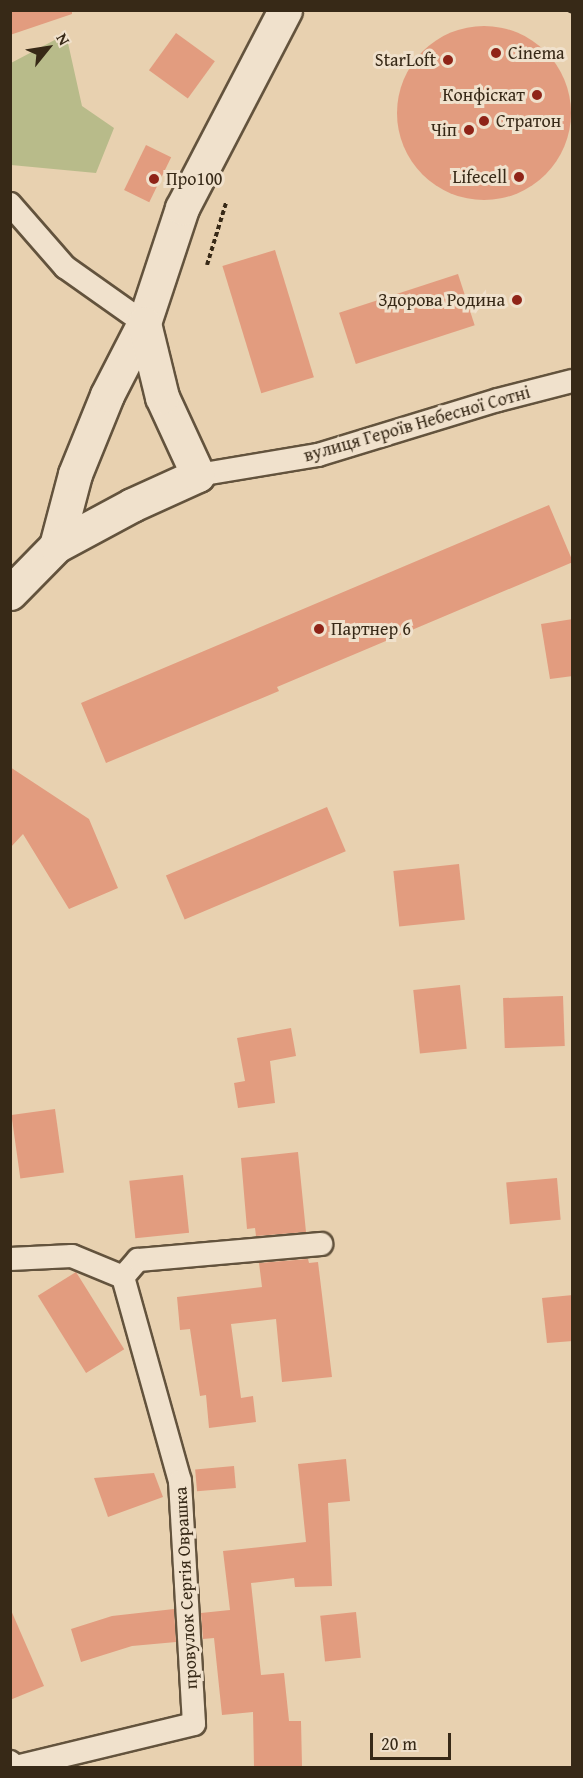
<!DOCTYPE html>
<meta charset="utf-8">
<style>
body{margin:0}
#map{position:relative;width:583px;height:1778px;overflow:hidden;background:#e8d1b0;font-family:"Gentium Book Plus",serif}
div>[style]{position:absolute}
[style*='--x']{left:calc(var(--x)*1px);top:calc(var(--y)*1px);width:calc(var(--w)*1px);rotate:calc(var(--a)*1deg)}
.green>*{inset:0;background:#b8bb8a}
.building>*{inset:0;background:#e29c7f;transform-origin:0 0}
.round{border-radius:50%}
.path>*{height:4px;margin-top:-2px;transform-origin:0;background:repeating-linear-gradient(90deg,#372917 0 4.5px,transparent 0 7.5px)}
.roads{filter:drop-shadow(2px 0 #63533d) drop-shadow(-2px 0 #63533d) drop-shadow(0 2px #63533d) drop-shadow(0 -2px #63533d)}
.street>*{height:22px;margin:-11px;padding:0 11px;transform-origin:11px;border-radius:11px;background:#f0e1cc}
.secondary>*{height:33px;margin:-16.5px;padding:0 16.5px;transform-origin:16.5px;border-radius:16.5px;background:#f0e1cc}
.dots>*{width:16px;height:16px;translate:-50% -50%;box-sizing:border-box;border:3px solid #f0e1cc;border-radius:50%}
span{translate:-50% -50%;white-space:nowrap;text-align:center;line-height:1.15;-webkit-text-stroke:6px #f0e1cc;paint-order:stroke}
.poi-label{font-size:18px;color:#372917}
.left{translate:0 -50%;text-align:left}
.right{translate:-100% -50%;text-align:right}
.street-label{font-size:18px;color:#372917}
.frame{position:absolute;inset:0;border:12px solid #372917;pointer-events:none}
.north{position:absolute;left:18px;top:18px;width:60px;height:60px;-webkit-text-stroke:4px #f0e1cc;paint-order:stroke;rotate:60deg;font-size:16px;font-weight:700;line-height:24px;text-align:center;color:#372917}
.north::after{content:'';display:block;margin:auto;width:21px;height:27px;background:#372917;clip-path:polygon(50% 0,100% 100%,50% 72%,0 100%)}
.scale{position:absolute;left:370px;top:1733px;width:81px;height:27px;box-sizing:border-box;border:3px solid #372917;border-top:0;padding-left:8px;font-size:18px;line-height:21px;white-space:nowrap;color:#372917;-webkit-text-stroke:4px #f0e1cc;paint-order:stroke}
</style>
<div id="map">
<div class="green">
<i style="clip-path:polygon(66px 34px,82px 106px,114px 128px,96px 173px,11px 165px,11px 63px)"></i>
</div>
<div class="building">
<i style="clip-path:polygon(10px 10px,72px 10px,72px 14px,10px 35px)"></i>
<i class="round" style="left:397px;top:26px;width:174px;height:174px"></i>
<i style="left:176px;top:33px;width:48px;height:46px;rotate:36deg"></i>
<i style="left:146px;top:145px;width:28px;height:50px;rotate:26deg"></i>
<i style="left:275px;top:250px;width:133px;height:55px;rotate:73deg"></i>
<i style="left:458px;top:274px;width:54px;height:125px;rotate:72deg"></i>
<i style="clip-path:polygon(549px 505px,573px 562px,277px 687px,279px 691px,106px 763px,81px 703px)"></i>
<i style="clip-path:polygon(573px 619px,573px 676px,550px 679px,541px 624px)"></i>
<i style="clip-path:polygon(10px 767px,89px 819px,118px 888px,69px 909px,23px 834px,10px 848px)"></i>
<i style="left:327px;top:807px;width:48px;height:175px;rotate:67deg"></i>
<i style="left:459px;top:864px;width:56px;height:66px;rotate:84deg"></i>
<i style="left:460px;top:985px;width:64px;height:47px;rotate:84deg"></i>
<i style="left:563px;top:996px;width:50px;height:60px;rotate:88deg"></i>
<i style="clip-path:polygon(291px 1028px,296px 1056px,270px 1061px,275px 1103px,238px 1108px,234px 1083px,245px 1081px,237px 1038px)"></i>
<i style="left:55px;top:1109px;width:64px;height:44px;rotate:82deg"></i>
<i style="clip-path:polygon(298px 1152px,306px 1232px,256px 1236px,255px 1228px,247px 1229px,241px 1158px)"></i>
<i style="left:183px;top:1175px;width:58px;height:54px;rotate:84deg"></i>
<i style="left:557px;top:1178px;width:42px;height:51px;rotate:85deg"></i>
<i style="clip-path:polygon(308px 1259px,309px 1263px,318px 1262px,332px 1377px,282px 1382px,276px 1319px,231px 1324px,241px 1398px,253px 1396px,256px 1422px,209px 1428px,206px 1395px,200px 1396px,190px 1329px,180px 1330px,177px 1297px,262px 1287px,259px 1263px)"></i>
<i style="left:76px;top:1272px;width:91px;height:45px;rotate:58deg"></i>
<i style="clip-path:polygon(573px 1295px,573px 1341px,547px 1343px,542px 1298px)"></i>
<i style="clip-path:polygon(346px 1459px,350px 1501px,328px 1503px,332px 1586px,295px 1587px,294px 1578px,251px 1583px,261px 1675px,284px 1673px,289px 1721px,301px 1721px,302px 1766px,254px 1767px,253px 1712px,222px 1715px,214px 1638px,203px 1639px,201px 1613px,230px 1610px,223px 1551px,306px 1542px,298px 1464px)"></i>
<i style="left:234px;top:1466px;width:22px;height:39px;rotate:85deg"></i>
<i style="clip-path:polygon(154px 1473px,163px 1497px,108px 1517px,94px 1478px)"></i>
<i style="clip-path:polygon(10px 1608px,44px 1686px,10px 1700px)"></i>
<i style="clip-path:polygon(174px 1609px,176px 1642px,132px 1646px,81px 1662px,71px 1629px,112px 1616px)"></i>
<i style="left:356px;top:1612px;width:46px;height:36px;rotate:84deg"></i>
</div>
<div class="path">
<i style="--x:568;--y:10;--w:4;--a:27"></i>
<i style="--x:207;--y:265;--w:65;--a:-73"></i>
</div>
<div class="roads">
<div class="street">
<i style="--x:10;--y:204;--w:84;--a:48.9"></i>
<i style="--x:65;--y:267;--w:97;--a:35.3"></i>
<i style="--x:198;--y:475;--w:122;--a:-9.5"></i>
<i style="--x:318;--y:455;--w:188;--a:-17"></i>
<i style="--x:498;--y:400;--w:76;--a:-14.4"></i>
<i style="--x:10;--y:1259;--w:62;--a:-2.8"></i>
<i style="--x:72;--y:1256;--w:55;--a:22.4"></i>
<i style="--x:123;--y:1277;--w:212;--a:74.4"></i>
<i style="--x:180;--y:1481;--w:243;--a:86.7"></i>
<i style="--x:194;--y:1724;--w:183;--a:166.4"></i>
<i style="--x:16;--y:1767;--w:8;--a:-140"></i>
<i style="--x:123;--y:1277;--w:23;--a:-49"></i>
<i style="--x:138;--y:1260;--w:184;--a:-5"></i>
</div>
<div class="secondary">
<i style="--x:56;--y:546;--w:74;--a:-75.2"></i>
<i style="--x:75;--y:474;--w:85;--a:-67.9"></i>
<i style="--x:107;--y:395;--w:81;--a:-62.8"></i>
<i style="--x:144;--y:323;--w:121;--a:-71.7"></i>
<i style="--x:182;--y:208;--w:223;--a:-62.5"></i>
<i style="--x:10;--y:593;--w:66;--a:-45.6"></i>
<i style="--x:56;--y:546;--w:86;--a:-28.3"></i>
<i style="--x:132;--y:505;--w:72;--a:-24.4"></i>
<i style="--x:198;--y:475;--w:86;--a:-114.8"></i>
<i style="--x:162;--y:397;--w:76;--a:-103.7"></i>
</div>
</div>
<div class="dots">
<i style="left:496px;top:53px;background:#8f2418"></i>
<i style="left:448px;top:60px;background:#8f2418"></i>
<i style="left:537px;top:95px;background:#8f2418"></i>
<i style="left:484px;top:121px;background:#8f2418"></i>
<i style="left:469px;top:130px;background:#8f2418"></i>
<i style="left:519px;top:177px;background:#8f2418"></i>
<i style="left:154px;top:179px;background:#8f2418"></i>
<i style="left:517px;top:300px;background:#8f2418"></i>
<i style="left:319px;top:629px;background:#8f2418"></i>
</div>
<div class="poi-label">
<span class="left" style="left:508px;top:53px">Cinema</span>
<span class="right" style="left:436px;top:60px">StarLoft</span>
<span class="right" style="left:525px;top:95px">Конфіскат</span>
<span class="left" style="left:496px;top:121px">Стратон</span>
<span class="right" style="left:457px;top:130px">Чіп</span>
<span class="right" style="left:507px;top:177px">Lifecell</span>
<span class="left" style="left:166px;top:179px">Про100</span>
<span class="right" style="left:505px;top:300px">Здорова Родина</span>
<span class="left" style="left:331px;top:629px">Партнер 6</span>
</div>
<div class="street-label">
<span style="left:417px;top:424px;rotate:-16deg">вулиця Героїв Небесної Сотні</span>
<span style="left:186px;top:1588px;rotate:-93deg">провулок Сергія Оврашка</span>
</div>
<div class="frame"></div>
<div class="north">N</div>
<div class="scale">20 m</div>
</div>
